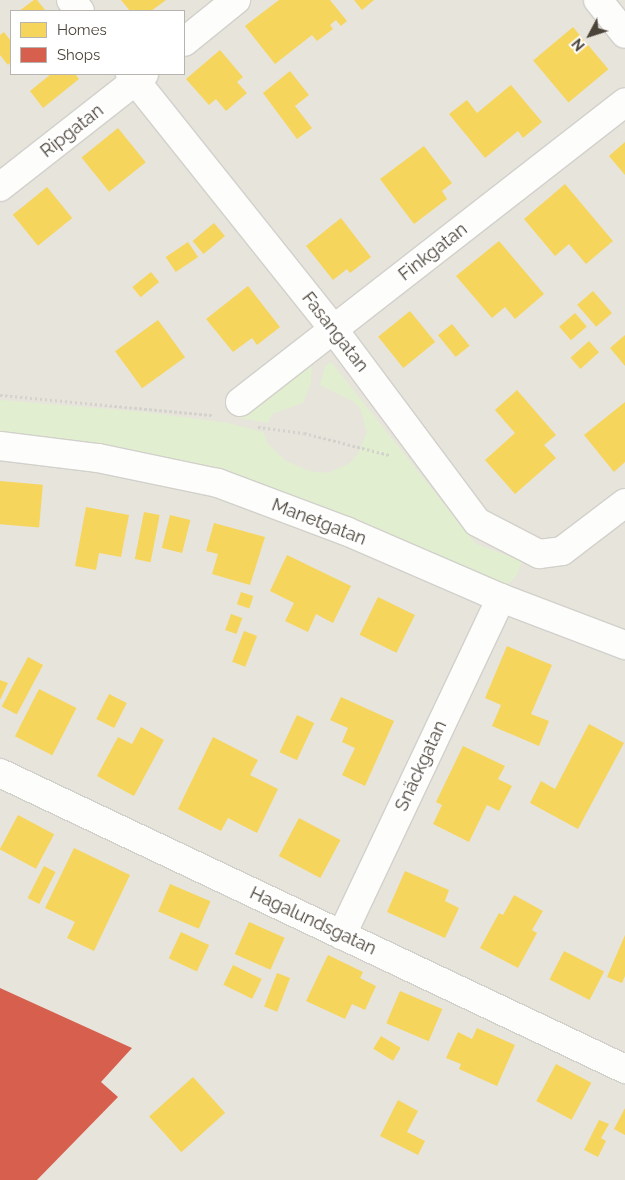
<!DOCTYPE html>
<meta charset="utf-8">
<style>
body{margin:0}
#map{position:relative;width:625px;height:1180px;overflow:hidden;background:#f4f2ee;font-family:Raleway,sans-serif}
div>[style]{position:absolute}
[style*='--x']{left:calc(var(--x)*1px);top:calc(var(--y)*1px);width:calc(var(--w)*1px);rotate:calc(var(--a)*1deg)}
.residential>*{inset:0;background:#e7e4dc}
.green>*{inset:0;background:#e1eecf}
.homes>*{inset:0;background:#f6d55c;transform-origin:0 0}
.shops>*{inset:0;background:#d6604d}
.path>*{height:3px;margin-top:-1.5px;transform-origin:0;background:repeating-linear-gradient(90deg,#d3d2cc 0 2.5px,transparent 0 5px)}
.roads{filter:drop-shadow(1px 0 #d2d0cb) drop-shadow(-1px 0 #d2d0cb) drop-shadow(0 1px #d2d0cb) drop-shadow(0 -1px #d2d0cb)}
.pedestrian>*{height:28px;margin:-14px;padding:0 14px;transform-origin:14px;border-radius:14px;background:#fdfdfc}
.minor>*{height:28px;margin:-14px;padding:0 14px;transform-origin:14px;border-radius:14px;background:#fdfdfc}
span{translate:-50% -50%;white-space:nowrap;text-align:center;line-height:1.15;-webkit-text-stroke:5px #fff;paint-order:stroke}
.street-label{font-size:18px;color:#4b4439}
.legend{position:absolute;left:10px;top:10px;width:175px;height:65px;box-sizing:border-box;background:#fff;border:1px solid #b7b4b0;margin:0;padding:6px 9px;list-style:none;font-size:15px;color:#4b4439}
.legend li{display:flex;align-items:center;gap:10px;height:25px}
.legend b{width:25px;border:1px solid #b7b4b0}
.north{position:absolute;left:565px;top:10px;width:50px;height:50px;-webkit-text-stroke:4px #fff;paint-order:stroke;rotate:230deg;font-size:14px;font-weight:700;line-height:20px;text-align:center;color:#4b4439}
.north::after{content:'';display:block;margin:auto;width:18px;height:22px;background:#4b4439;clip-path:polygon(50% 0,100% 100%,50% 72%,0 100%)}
</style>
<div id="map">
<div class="residential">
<i style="clip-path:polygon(evenodd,0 0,625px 0,625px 1180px,0 1180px,0 0,11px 11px,184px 11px,184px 74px,11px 74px,11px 11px)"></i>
</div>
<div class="green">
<i style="clip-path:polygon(331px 362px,476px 544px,522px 561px,517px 575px,506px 586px,265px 493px,0 439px,0 400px,144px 412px,228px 423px,263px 432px,268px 444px,286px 461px,309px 471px,328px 473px,350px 463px,358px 454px,367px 432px,360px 408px,354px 402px,320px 385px,325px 366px)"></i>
<i style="clip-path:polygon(312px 365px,311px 383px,303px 403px,272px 414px,268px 423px,240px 418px)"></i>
</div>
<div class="homes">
<i style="clip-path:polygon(34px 0,37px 0,46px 11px,19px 11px)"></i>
<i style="clip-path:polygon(121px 0,166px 0,151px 11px,130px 11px)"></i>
<i style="clip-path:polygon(279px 0,330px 0,347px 21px,341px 26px,336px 20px,330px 25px,333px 29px,317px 41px,312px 35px,275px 64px,245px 26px)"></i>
<i style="clip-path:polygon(354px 0,374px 0,362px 10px)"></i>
<i style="left:573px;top:27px;width:55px;height:52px;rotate:50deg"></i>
<i style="clip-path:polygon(4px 32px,11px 41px,11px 62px,8px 65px,0 55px,0 35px)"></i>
<i style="clip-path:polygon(220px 50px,243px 77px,237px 82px,247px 93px,226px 111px,216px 99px,209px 105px,186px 79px)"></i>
<i style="clip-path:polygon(290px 71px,309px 95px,295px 106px,312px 128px,297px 139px,263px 93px)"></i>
<i style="clip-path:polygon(51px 74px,75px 74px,79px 79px,43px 108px,30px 91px)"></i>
<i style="clip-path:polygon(511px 85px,542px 122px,523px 138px,518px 131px,485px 158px,449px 114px,467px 100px,477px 113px)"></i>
<i style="left:118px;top:128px;width:44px;height:47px;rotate:51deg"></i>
<i style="clip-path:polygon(625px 142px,625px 175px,609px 156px)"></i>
<i style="clip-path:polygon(424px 146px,452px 183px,442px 191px,447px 199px,414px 224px,380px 179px)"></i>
<i style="clip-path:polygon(565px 184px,613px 241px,586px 264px,569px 244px,555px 256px,524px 219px)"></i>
<i style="left:47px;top:187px;width:40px;height:44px;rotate:51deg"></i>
<i style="clip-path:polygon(341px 218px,371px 257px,350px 273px,347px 269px,333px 280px,306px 246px)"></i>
<i style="left:214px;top:223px;width:17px;height:28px;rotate:50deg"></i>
<i style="clip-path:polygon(499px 241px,544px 294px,515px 319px,505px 307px,492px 318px,456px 276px)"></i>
<i style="left:188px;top:242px;width:18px;height:27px;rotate:56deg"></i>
<i style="left:151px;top:272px;width:13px;height:24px;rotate:51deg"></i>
<i style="clip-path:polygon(248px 286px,280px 327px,257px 345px,252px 338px,233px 352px,206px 319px)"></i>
<i style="left:593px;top:291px;width:29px;height:21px;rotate:49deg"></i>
<i style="left:410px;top:311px;width:40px;height:41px;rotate:51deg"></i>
<i style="left:575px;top:313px;width:18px;height:21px;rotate:49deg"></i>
<i style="left:158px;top:320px;width:46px;height:53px;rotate:54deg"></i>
<i style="left:452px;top:324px;width:28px;height:18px;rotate:51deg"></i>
<i style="clip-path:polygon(625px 335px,625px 366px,610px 348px)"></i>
<i style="left:589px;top:341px;width:15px;height:25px;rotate:48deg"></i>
<i style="clip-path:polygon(517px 390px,556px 435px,544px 445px,556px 458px,515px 494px,485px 460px,515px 433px,495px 410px)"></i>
<i style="clip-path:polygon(625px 402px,625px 462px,614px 472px,584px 435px)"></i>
<i style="left:0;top:481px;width:43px;height:43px;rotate:5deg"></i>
<i style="clip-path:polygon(86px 507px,129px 515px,121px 557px,99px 553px,96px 570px,75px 566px)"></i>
<i style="left:144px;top:512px;width:16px;height:48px;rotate:11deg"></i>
<i style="left:170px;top:515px;width:21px;height:34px;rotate:14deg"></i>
<i style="clip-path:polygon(214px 523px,265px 537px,250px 585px,212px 574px,218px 554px,206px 551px)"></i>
<i style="clip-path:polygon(287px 555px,351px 586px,333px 623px,316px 614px,308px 632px,285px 621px,294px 603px,270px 591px)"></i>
<i style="left:241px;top:592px;width:13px;height:13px;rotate:18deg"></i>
<i style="left:378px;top:597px;width:41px;height:42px;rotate:26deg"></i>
<i style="left:231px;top:614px;width:12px;height:17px;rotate:20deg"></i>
<i style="left:244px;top:631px;width:14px;height:33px;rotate:21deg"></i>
<i style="clip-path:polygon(507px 646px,552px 665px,531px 714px,549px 721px,539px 746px,492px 726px,501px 705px,485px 698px)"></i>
<i style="left:28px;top:657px;width:17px;height:56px;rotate:28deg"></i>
<i style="clip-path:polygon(0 680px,8px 683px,0 700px)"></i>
<i style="left:39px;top:689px;width:42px;height:53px;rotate:27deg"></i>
<i style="left:109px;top:694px;width:20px;height:28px;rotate:27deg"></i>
<i style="clip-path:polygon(341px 697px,394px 721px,365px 786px,342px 775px,355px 748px,342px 742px,348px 728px,330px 720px)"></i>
<i style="left:297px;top:715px;width:19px;height:41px;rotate:25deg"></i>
<i style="clip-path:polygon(589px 724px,624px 743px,578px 829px,530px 803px,541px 781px,555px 789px)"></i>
<i style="clip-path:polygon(141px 727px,164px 740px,134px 796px,97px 776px,118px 737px,132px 744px)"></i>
<i style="clip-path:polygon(213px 737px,258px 760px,250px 775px,278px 789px,257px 833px,228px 818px,221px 831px,178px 809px)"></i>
<i style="clip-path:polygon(463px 746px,505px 766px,498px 779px,512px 786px,499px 811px,487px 805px,469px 842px,433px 824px,442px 805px,436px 802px)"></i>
<i style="left:18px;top:815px;width:41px;height:39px;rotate:28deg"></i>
<i style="left:299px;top:818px;width:47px;height:43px;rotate:28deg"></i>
<i style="clip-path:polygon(74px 848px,130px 875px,94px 951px,67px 938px,75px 922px,45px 908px)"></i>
<i style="left:44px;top:866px;width:13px;height:36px;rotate:27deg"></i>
<i style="clip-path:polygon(405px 871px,449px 890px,445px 901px,459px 908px,445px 938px,387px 912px)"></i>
<i style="left:170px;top:884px;width:44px;height:30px;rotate:23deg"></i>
<i style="clip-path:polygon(514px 895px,543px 911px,532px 930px,537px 933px,518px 968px,480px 948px,499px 913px,503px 915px)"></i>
<i style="left:249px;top:922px;width:39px;height:35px;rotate:24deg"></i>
<i style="left:181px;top:932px;width:31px;height:29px;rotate:25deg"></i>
<i style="clip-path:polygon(625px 935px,625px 976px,622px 983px,607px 977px)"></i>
<i style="left:564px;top:951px;width:45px;height:32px;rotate:27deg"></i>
<i style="clip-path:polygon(328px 955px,363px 972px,360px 978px,376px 986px,365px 1010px,352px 1004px,345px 1019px,306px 1001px)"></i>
<i style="left:233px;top:965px;width:32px;height:22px;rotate:26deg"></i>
<i style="left:277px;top:973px;width:14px;height:36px;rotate:21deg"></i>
<i style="left:400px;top:991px;width:46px;height:35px;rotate:23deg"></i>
<i style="clip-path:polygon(477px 1028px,515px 1045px,497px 1086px,459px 1069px,461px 1064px,446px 1058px,458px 1032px,472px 1039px)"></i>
<i style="left:381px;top:1036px;width:23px;height:15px;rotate:31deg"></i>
<i style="left:556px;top:1064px;width:40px;height:42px;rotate:28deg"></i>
<i style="left:193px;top:1077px;width:48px;height:59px;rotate:48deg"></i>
<i style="clip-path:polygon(398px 1100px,418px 1111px,407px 1132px,425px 1141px,418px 1155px,380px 1136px)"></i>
<i style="clip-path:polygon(625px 1108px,625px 1135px,614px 1129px)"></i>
<i style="clip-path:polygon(599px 1120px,609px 1124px,601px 1138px,606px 1141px,598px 1157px,584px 1150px)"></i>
</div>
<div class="shops">
<i style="clip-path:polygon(0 988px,132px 1048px,101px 1082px,118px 1097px,37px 1180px,0 1180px)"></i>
</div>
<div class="path">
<i style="--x:0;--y:395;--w:214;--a:5.4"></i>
<i style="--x:258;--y:427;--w:46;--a:7.4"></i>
<i style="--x:304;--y:433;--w:88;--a:14.5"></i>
</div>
<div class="roads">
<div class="pedestrian">
<i style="--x:501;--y:598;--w:133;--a:20.8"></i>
</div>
<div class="minor">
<i style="--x:71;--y:0;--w:14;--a:51"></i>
<i style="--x:598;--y:0;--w:43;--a:51.5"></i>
<i style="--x:184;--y:42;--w:67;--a:-38.9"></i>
<i style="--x:130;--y:74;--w:327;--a:51.4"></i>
<i style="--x:334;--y:330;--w:239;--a:53.3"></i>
<i style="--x:477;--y:522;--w:70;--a:27.3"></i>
<i style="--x:539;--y:554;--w:23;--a:-7"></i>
<i style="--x:562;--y:551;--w:79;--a:-37.3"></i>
<i style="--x:0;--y:187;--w:183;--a:-38.1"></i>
<i style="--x:240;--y:402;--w:488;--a:-37.9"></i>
<i style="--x:0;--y:446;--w:99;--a:7"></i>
<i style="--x:98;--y:458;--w:123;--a:11.8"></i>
<i style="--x:218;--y:483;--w:137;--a:20.6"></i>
<i style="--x:346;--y:531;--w:169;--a:23.4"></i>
<i style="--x:501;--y:598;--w:373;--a:115.3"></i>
<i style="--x:0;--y:773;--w:692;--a:25.34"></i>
</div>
</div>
<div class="street-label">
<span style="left:72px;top:131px;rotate:-38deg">Ripgatan</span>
<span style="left:433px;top:252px;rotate:-38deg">Finkgatan</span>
<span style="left:335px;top:332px;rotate:52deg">Fasangatan</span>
<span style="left:319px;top:522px;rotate:21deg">Manetgatan</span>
<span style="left:421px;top:766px;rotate:-65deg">Snäckgatan</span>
<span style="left:313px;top:921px;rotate:25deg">Hagalundsgatan</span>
</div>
<ul class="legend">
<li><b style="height:14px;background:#f6d55c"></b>Homes</li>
<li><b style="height:14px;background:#d6604d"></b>Shops</li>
</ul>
<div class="north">N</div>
</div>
